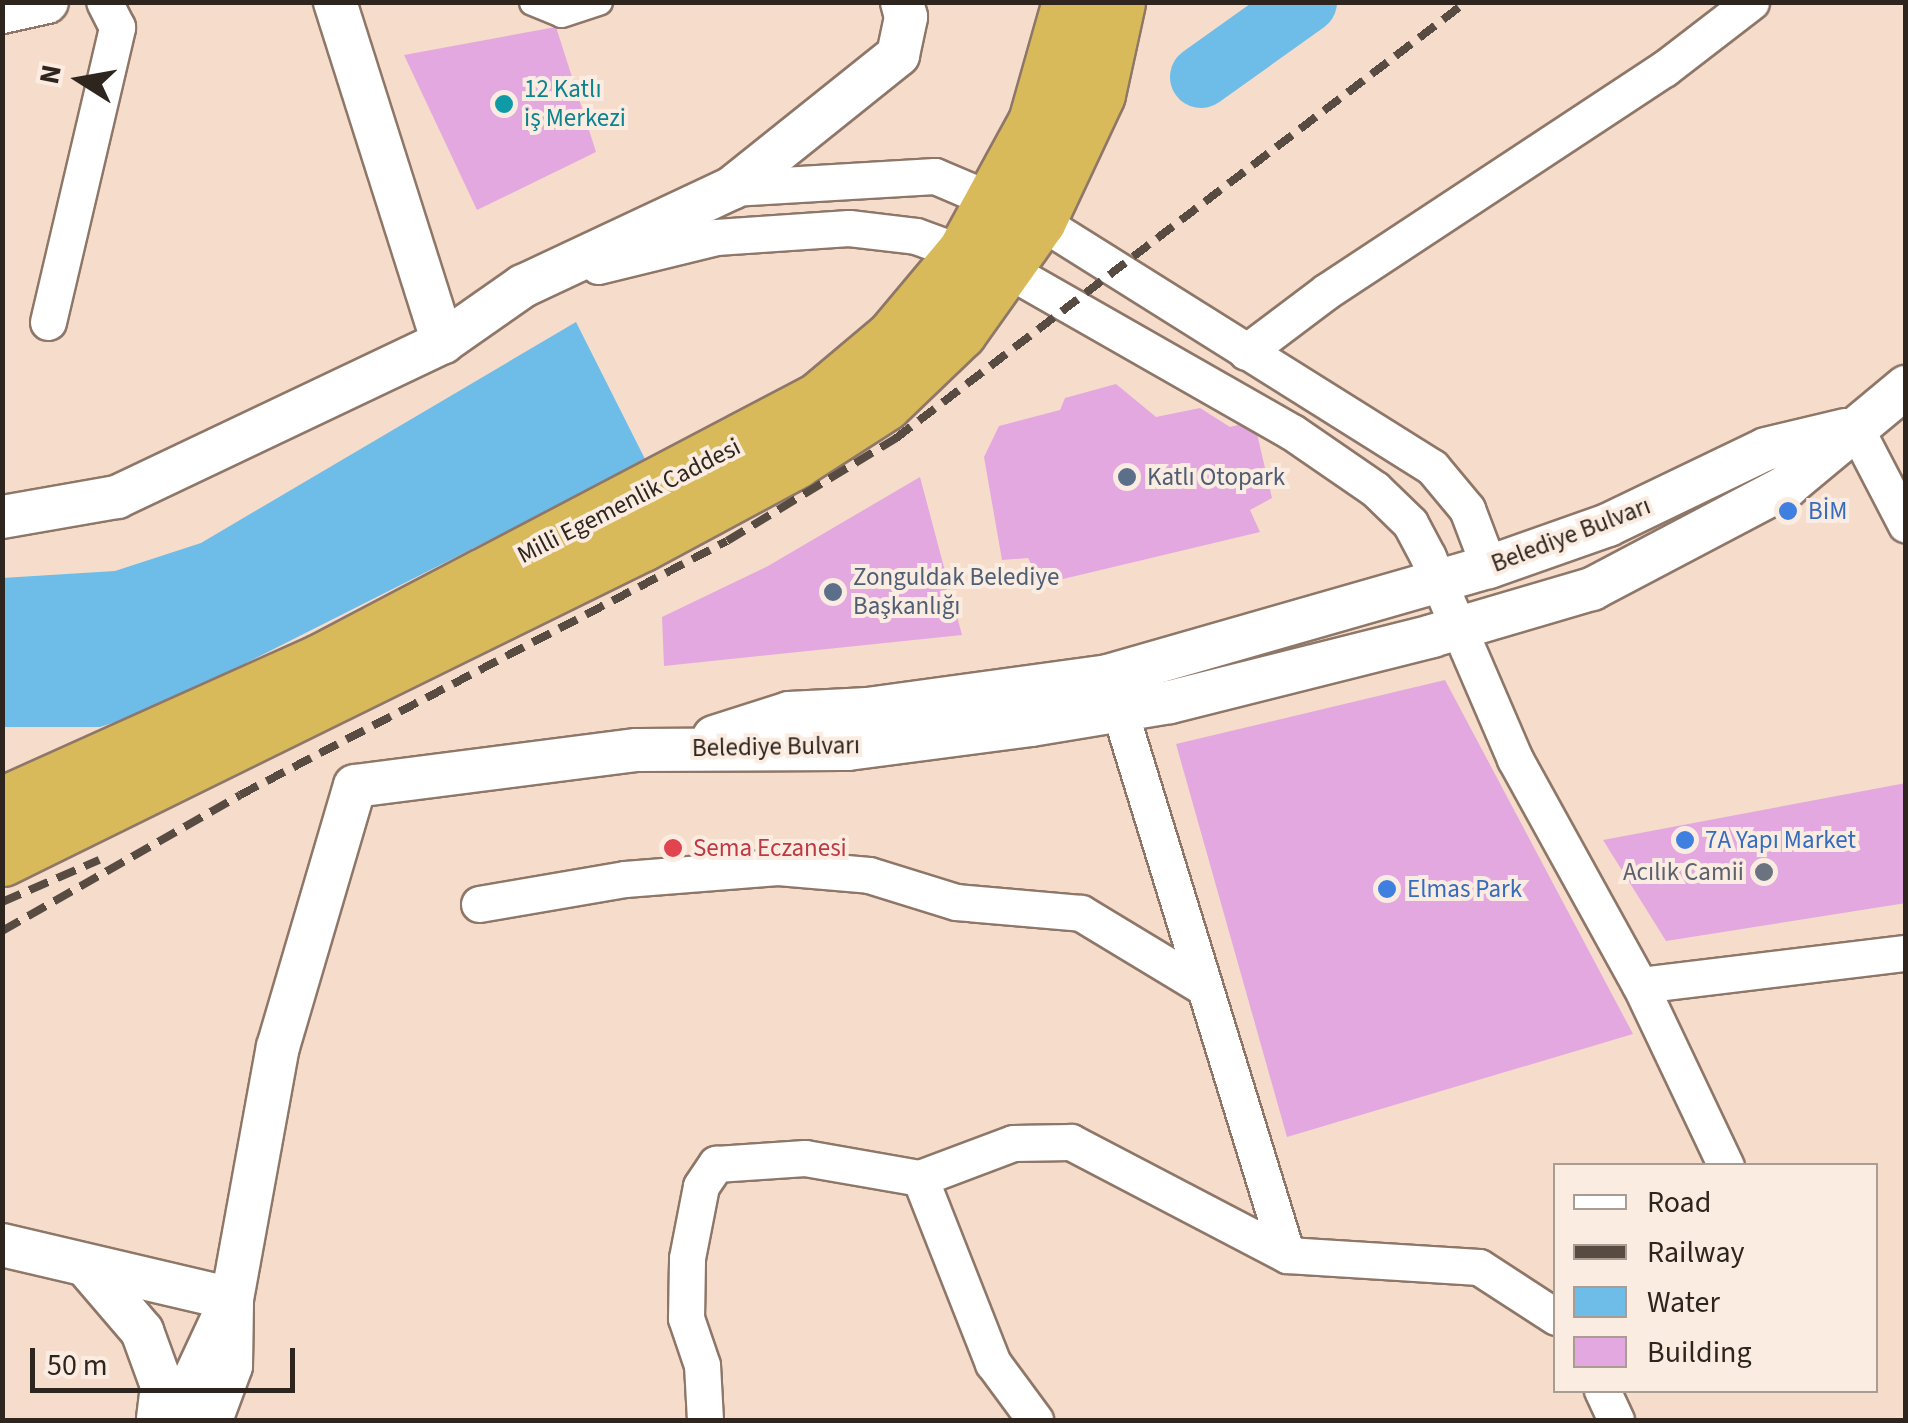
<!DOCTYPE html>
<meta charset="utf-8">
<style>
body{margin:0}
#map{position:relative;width:1908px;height:1423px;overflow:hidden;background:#f6dccb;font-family:"Source Sans 3",sans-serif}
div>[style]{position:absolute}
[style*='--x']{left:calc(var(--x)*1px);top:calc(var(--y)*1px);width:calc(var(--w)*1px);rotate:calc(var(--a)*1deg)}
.water>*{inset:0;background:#6dbde8}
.river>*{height:62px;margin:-31px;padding:0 31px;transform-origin:31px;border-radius:31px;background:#6dbde8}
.building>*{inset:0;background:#e3a8df}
.roads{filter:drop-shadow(2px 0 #8e7768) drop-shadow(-2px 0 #8e7768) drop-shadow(0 2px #8e7768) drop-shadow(0 -2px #8e7768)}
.pedestrian>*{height:25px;margin:-12.5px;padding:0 12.5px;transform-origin:12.5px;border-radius:12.5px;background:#fff}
.minor>*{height:35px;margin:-17.5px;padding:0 17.5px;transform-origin:17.5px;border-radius:17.5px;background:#fff}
.tertiary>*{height:42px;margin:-21px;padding:0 21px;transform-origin:21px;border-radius:21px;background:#fff}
.trunk>*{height:55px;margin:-27.5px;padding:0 27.5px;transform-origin:27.5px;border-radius:27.5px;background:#d8ba5a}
.rail>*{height:8px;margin-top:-4px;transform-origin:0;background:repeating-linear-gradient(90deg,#584b42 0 20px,transparent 0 30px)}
.dots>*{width:28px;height:28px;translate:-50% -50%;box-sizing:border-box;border:5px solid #fbece1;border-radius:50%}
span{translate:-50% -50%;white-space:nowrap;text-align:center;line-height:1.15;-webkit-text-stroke:8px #fbece1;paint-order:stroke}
.culture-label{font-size:25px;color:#0d838f}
.left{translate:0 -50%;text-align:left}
.service-label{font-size:25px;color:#4e5e75}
.street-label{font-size:25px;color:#2e251e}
.shop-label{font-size:25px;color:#366cbe}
.health-label{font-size:25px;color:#be3a42}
.worship-label{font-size:25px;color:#5b616d}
.right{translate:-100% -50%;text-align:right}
.frame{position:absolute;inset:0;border:5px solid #2e251e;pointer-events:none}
.legend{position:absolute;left:1553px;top:1163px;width:325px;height:230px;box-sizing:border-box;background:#fbece1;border:2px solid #a99c93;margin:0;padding:12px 18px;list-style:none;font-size:30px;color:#2e251e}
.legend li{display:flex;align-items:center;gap:20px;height:50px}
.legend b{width:50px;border:2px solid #a99c93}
.north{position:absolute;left:30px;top:30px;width:100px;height:100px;-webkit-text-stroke:8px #fbece1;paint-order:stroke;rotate:281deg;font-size:28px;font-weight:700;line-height:40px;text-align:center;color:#2e251e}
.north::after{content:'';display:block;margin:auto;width:35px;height:45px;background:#2e251e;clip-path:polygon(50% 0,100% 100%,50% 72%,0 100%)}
.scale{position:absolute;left:30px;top:1348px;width:265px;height:45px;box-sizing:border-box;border:5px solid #2e251e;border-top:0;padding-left:12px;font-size:30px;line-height:35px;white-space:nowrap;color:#2e251e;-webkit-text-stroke:8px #fbece1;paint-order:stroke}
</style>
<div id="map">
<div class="water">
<i style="clip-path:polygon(576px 322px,646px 461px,153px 710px,100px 727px,3px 727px,2px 578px,115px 571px,201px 543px)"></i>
</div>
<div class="river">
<i style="--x:1201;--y:77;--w:129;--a:-35.5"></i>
</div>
<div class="building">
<i style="clip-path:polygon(556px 27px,596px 152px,477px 210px,404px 55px)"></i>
<i style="clip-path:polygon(1116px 384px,1156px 417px,1200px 408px,1230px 427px,1254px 421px,1272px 498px,1250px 510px,1260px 532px,1042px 584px,1028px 558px,1002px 560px,984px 457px,999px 426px,1060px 410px,1065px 398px)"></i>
<i style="clip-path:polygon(920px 477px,962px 635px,664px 666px,662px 617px,768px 566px)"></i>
<i style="clip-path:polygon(1445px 680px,1633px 1034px,1287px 1137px,1176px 744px)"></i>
<i style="clip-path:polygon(1906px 783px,1906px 903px,1666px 941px,1603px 840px)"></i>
</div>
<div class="roads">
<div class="pedestrian">
<i style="--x:532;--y:2;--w:31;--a:22"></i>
<i style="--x:561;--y:14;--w:40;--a:-18"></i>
</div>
<div class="minor">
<i style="--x:732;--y:188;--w:203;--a:-3.4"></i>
<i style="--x:935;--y:176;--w:112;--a:23.1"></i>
<i style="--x:1038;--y:220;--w:465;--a:32.1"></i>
<i style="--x:1432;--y:467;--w:55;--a:50.2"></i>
<i style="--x:1467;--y:509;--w:62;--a:69.2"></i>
<i style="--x:598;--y:266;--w:122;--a:-13.8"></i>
<i style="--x:716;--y:237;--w:133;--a:-3.9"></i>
<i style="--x:849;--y:228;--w:67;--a:6.8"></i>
<i style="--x:916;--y:236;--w:96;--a:20.1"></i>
<i style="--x:1006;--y:269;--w:329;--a:29.7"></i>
<i style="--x:1292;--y:432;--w:101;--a:34.5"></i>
<i style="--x:1375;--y:489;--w:49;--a:44.2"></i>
<i style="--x:1410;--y:523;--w:38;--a:62"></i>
<i style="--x:1428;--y:557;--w:220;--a:66.7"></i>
<i style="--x:1515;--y:759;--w:258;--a:61.1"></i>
<i style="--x:1640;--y:985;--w:200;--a:64.6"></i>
<i style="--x:48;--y:322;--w:303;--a:-76.8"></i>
<i style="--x:117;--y:27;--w:28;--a:-117"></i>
<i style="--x:1246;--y:352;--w:101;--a:-37"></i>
<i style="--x:1327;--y:291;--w:404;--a:-33.4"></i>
<i style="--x:1664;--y:69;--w:110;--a:-37.6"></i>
<i style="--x:1855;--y:427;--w:110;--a:62.5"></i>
<i style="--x:1112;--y:686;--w:595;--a:72.9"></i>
<i style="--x:1287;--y:1255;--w:192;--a:3.6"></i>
<i style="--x:1479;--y:1267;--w:92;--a:33"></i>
<i style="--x:479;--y:904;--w:148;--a:-9.7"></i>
<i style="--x:625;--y:879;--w:153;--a:-4.5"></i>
<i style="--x:778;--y:867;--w:91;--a:5"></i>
<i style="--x:869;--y:875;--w:91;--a:17.2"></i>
<i style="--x:956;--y:902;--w:125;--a:5"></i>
<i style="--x:1081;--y:913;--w:139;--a:31.2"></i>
<i style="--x:1640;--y:985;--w:268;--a:-6.9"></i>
<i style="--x:920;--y:1178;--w:199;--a:68.5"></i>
<i style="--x:993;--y:1363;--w:71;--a:53.6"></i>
<i style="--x:1602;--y:1390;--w:33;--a:65"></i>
<i style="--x:705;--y:1420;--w:55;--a:-93.1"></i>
<i style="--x:702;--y:1365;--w:50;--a:-108.8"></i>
<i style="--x:686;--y:1318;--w:60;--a:-89"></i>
<i style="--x:687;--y:1258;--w:73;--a:-79"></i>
<i style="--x:701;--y:1186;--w:27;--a:-56"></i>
<i style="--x:716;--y:1164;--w:89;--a:-3.9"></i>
<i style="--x:805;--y:1158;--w:117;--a:9.9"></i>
<i style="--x:920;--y:1178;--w:99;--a:-20.6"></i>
<i style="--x:1013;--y:1143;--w:58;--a:-1"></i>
<i style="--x:1071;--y:1142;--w:244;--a:27.6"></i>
</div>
<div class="tertiary">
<i style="--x:335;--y:2;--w:357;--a:72.4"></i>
<i style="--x:2;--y:12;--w:46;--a:-12.5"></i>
<i style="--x:2;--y:517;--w:117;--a:-9.9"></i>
<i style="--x:117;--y:497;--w:361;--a:-25.4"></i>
<i style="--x:443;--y:342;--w:98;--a:-35"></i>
<i style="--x:523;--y:286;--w:231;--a:-25.1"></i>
<i style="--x:732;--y:188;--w:213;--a:-38.7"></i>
<i style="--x:898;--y:55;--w:39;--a:-78"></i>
<i style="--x:906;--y:17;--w:16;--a:-105"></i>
<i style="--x:714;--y:737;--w:79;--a:-17.7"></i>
<i style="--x:789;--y:713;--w:79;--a:-2.9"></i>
<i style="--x:868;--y:709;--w:242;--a:-7.8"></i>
<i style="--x:1108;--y:676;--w:396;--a:-16"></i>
<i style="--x:1489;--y:567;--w:126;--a:-19.4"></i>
<i style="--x:1608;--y:525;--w:175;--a:-25.7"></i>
<i style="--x:1766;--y:449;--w:81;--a:-13.5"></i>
<i style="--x:2;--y:1245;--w:236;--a:13.2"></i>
<i style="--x:89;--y:1269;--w:82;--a:49.5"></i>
<i style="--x:142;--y:1331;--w:59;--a:70"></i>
<i style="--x:162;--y:1386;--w:34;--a:97"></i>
<i style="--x:175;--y:1420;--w:118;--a:-65"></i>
<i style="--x:211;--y:1420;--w:58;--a:-69.7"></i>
<i style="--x:231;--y:1366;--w:67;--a:-89.1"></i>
<i style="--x:232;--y:1299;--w:256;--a:-79.7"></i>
<i style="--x:278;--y:1047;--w:272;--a:-73.6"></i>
<i style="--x:355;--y:786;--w:284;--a:-7.3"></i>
<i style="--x:637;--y:750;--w:211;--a:-0.3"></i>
<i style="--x:848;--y:749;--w:185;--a:-7.5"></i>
<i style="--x:1031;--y:725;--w:141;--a:-9.4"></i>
<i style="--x:1170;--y:702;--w:270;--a:-14.1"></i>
<i style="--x:1432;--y:636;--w:167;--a:-16.4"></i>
<i style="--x:1592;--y:589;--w:221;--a:-27.8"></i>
<i style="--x:1787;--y:486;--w:155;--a:-39.8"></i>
</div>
<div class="trunk">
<i style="--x:2;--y:805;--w:349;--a:-24.2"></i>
<i style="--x:320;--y:662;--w:564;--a:-27.7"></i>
<i style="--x:819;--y:400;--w:97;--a:-40"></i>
<i style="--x:893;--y:338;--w:112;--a:-50.1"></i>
<i style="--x:965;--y:252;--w:148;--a:-61.4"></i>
<i style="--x:1036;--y:122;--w:125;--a:-74.2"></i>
<i style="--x:2;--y:858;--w:713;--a:-26.21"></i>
<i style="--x:642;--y:543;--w:173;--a:-28.3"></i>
<i style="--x:794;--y:461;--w:107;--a:-32.8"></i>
<i style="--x:884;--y:403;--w:104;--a:-43.8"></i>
<i style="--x:959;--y:331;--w:136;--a:-54.6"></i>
<i style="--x:1038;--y:220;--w:139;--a:-64.9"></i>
<i style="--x:1097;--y:94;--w:94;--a:-77.7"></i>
</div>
</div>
<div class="rail">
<i style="--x:2;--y:902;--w:106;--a:-23.4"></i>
<i style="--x:2;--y:931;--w:274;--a:-29.7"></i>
<i style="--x:240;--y:795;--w:549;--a:-27.54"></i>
<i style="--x:727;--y:541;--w:197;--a:-31.3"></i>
<i style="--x:895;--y:439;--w:719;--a:-37.43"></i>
</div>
<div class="dots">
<i style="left:504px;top:104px;background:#0f9aa8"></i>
<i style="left:1127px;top:477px;background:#5c6f8a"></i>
<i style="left:1788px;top:511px;background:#3f7fe0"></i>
<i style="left:833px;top:592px;background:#5c6f8a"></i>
<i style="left:1685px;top:840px;background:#3f7fe0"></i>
<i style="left:673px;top:848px;background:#e0444e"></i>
<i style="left:1764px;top:872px;background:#6b7280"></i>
<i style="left:1387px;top:889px;background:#3f7fe0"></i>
</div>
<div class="culture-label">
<span class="left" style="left:524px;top:104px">12 Katlı<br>iş Merkezi</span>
</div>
<div class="service-label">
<span class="left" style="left:1147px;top:477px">Katlı Otopark</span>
<span class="left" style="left:853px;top:592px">Zonguldak Belediye<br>Başkanlığı</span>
</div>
<div class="street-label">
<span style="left:629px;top:501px;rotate:-27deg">Milli Egemenlik Caddesi</span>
<span style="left:1571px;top:535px;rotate:-21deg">Belediye Bulvarı</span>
<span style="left:776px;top:747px;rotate:-1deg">Belediye Bulvarı</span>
</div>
<div class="shop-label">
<span class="left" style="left:1808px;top:511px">BİM</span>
<span class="left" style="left:1705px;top:840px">7A Yapı Market</span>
<span class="left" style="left:1407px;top:889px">Elmas Park</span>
</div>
<div class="health-label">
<span class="left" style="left:693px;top:848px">Sema Eczanesi</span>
</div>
<div class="worship-label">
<span class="right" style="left:1744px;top:872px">Acılık Camii</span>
</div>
<div class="frame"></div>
<ul class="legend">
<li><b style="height:12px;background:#fff"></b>Road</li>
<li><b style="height:12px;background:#584b42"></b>Railway</li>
<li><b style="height:28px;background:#6dbde8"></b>Water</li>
<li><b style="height:28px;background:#e3a8df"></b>Building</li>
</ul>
<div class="north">N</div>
<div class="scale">50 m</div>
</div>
